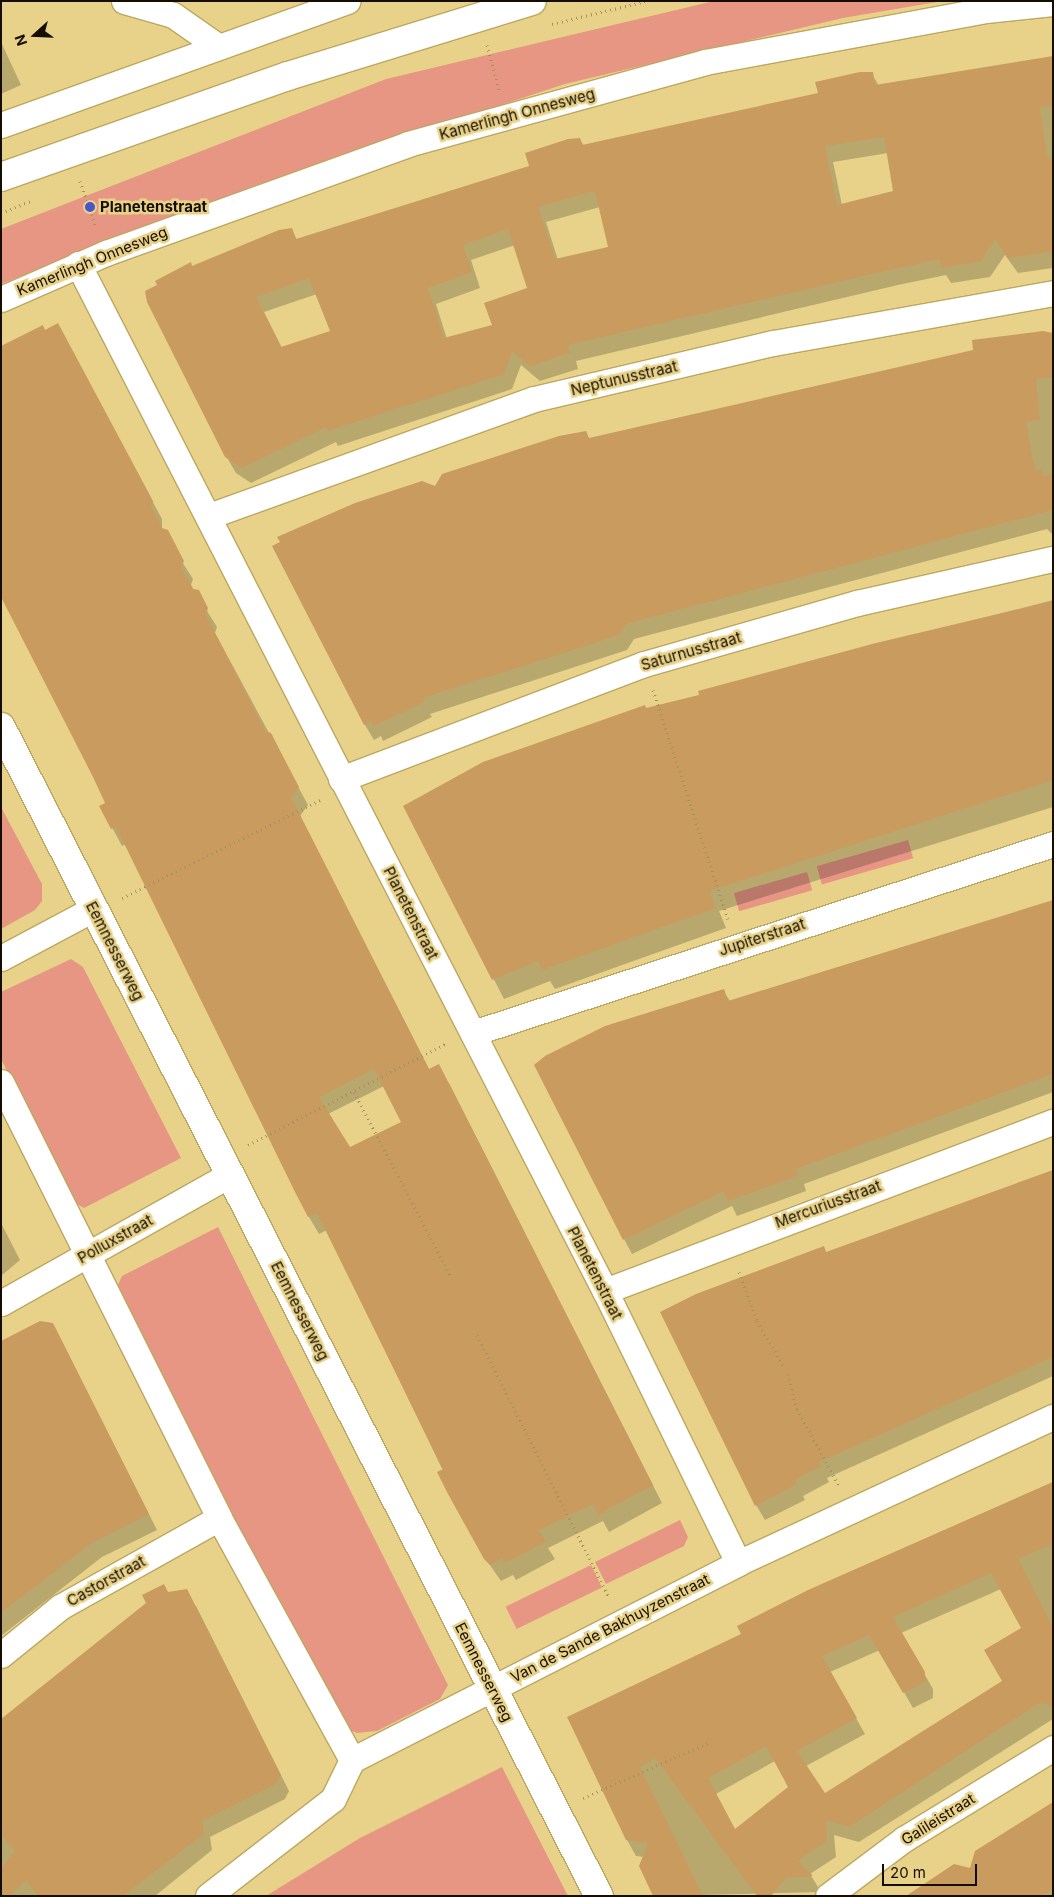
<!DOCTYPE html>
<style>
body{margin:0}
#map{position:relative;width:1054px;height:1897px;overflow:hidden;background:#e8d28a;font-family:Inter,sans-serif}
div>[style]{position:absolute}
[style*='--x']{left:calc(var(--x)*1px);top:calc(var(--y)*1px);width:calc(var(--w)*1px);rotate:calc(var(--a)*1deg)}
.green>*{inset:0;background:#e89684;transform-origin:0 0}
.shadow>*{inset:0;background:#0003}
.building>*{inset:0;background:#c99b5f}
.path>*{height:3px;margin-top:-1.5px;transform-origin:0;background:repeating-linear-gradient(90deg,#a3925d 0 1px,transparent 0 5px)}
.roads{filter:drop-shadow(1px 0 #bda760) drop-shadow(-1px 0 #bda760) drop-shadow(0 1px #bda760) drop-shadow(0 -1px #bda760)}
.street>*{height:25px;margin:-12.5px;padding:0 12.5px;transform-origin:12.5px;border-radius:12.5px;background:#fff}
.secondary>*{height:28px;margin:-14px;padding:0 14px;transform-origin:14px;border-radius:14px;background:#fff}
.primary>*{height:28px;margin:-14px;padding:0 14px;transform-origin:14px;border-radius:14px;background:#fff}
.dots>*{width:14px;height:14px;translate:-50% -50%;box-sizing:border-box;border:2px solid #e8d28a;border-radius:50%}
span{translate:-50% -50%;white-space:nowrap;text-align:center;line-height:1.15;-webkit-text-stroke:5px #e8d28a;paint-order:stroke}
.street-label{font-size:15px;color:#150e00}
.poi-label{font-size:15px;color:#150e00;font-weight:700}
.left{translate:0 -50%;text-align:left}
.frame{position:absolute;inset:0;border:2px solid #150e00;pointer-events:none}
.north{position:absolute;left:10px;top:10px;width:50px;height:50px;-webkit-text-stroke:4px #e8d28a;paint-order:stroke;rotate:250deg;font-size:14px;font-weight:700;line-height:20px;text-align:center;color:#150e00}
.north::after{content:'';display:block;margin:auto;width:18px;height:22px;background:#150e00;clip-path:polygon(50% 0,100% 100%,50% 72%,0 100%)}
.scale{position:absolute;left:882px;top:1864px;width:95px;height:22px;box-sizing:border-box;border:2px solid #150e00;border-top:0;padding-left:6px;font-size:15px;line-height:18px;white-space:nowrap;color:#150e00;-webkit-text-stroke:4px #e8d28a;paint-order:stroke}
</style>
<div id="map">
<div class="green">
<i style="clip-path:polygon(714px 1px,943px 1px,843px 18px,565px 84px,256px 185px,1px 284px,1px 229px,386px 79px)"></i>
<i style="clip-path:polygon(1px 807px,42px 884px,42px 901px,35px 910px,1px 929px)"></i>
<i style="left:908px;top:840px;width:19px;height:95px;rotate:74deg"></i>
<i style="left:807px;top:872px;width:19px;height:76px;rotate:74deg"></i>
<i style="clip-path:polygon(71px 959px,83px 967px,181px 1158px,84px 1208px,75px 1203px,1px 1059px,1px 992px)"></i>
<i style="clip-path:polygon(218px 1227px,448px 1685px,440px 1699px,377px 1731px,357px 1733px,340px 1726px,117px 1287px,122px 1276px)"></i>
<i style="clip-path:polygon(680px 1520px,688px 1537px,684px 1546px,606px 1584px,595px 1562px)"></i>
<i style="left:591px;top:1565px;width:25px;height:95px;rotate:64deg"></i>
<i style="clip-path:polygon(502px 1767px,568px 1896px,266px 1896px,360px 1838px)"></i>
</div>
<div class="shadow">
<i style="clip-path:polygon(1px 42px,21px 85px,1px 94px)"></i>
<i style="clip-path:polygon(evenodd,1053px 59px,1053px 268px,1018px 273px,1005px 255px,990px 277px,951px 283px,946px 275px,898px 285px,576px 361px,578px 369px,540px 381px,521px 365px,512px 389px,338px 446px,336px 442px,251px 483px,236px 473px,226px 456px,192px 267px,292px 230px,297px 240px,530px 167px,527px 154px,568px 140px,580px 139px,584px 146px,819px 94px,872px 74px,879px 86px,1053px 59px,888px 153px,894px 192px,842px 205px,833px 162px,888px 153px,1053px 59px,600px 207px,610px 248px,558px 260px,546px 222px,600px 207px,1053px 59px,515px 245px,529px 289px,494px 325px,447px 339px,436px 304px,480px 288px,471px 260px,515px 245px,1053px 59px,317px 294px,332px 332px,282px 348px,264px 312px,317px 294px)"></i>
<i style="clip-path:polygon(evenodd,45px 331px,67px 342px,162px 519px,162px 530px,193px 579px,191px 585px,217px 627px,215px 633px,308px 805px,300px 816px,430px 1071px,449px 1083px,662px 1503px,609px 1532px,603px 1521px,548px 1548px,555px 1559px,516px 1580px,513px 1575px,501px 1581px,485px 1558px,327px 1230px,319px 1234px,309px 1217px,126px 844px,122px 846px,101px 807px,107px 804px,45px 331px,384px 1086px,403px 1122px,350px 1149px,328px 1114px,384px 1086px)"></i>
<i style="clip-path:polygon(1053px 333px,1053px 535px,1047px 529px,634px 639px,627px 650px,430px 714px,432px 717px,383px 741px,381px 736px,374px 740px,365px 725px,273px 547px,435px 487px,589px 439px,975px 351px,973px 341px)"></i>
<i style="clip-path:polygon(1053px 600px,1053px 807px,719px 911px,726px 928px,555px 989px,550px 981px,504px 999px,405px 807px,646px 709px,700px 696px,700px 692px)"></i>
<i style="clip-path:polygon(1053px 901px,1053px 1092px,804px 1184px,806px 1191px,737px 1216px,732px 1206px,632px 1254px,624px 1239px,723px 990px,730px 1001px)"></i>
<i style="clip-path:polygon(1053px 1171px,1053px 1376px,827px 1478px,829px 1482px,803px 1496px,805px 1500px,765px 1520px,756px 1505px,827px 1253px)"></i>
<i style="clip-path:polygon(1px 1223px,20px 1260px,1px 1276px)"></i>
<i style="clip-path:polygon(61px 1340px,157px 1530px,102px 1557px,1px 1636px,1px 1344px)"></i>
<i style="clip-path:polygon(evenodd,1053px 1482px,1053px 1719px,859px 1842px,834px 1835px,836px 1857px,810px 1874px,821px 1892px,656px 1896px,644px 1857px,636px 1856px,627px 1840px,569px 1718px,743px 1635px,808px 1591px,1053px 1482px,1001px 1589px,1022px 1628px,1004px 1681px,825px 1794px,806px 1766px,865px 1734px,830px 1672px,880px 1650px,913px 1708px,933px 1698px,933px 1689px,901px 1633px,1001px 1589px,1053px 1482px,775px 1761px,790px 1788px,735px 1830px,716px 1794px,775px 1761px)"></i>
<i style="clip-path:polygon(168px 1593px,196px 1606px,289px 1791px,285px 1799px,210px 1837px,212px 1850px,155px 1896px,1px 1896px,1px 1721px)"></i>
<i style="clip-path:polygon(1053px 1806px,1053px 1896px,928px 1896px,971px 1869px)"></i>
</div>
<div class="building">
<i style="clip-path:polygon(evenodd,1053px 56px,1053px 106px,1040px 107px,1047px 158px,1053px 158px,1053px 251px,1008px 258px,995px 240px,981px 261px,941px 268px,940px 259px,889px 270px,568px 345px,570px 353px,530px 366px,512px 351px,504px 374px,328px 431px,326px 427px,242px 468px,225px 457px,147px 302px,145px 291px,157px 285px,155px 281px,191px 262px,192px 266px,279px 230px,292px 228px,296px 239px,529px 166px,525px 153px,568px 139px,580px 138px,582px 145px,818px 93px,815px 82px,860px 72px,873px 72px,875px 85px,1053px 56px,884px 137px,893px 191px,837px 205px,825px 146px,884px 137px,1053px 56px,595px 191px,608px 247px,555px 259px,538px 207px,595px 191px,1053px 56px,508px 229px,527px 288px,484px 303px,492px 325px,444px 338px,428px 288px,472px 272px,463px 245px,508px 229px,1053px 56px,309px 278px,330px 331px,281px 347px,256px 297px,309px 278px)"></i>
<i style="clip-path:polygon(evenodd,58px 323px,153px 501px,151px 506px,162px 528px,168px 530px,184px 561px,181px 567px,193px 589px,199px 590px,208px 608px,206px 615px,265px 731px,271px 733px,288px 766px,299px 787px,291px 797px,398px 1008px,429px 1069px,439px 1064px,653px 1485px,598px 1515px,593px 1504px,539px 1530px,546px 1542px,505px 1563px,502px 1558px,490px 1565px,484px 1559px,448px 1494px,437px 1472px,443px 1469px,317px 1213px,308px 1217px,296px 1194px,116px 827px,111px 829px,99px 806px,105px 803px,93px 777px,1px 597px,1px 346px,43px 325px,45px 330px,58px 323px,374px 1069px,401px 1122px,350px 1147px,319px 1097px,374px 1069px)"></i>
<i style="clip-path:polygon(1043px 331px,1053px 333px,1053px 377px,1036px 379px,1040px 420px,1026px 422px,1035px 471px,1042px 469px,1043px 476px,1053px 474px,1053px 510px,626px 624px,619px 635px,423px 698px,424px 702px,374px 726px,371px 721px,364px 725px,272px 546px,280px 542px,277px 537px,355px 503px,422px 481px,435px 486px,442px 474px,559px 436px,586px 431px,589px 438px,973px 350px,972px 340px)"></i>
<i style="clip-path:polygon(1053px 601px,1053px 780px,709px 891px,716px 908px,542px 970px,538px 961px,492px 980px,403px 806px,483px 762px,645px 705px,646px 708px,699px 695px,698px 691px,876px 643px)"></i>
<i style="clip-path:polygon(1053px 900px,1053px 1074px,796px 1169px,798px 1176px,728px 1201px,724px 1191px,623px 1240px,534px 1065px,545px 1056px,605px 1026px,724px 989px,728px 1001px)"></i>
<i style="clip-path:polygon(1053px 1170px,1053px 1357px,819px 1462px,821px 1466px,795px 1480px,797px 1484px,755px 1506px,660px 1312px,696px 1294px,824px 1246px,826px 1252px)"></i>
<i style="clip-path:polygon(40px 1321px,53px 1323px,149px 1514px,93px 1542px,1px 1613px,1px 1341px)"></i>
<i style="clip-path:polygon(evenodd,1053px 1482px,1053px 1544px,1018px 1559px,1053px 1628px,1053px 1707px,1041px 1702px,849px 1827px,826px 1820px,827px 1841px,798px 1861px,813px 1876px,786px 1878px,771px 1896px,757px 1896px,655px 1758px,640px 1767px,703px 1896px,653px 1896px,639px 1866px,648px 1843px,626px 1840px,567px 1717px,741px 1634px,737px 1626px,808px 1590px,1053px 1482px,991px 1573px,1021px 1628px,984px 1650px,1002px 1681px,825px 1793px,797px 1751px,857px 1718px,822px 1656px,869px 1635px,903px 1693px,925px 1682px,925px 1672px,893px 1617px,991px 1573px,1053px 1482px,766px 1746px,788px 1787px,735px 1829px,708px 1778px,766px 1746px)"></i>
<i style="clip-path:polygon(164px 1584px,168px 1592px,187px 1589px,281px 1775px,276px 1784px,202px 1821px,204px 1834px,123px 1896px,38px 1896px,26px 1881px,9px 1896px,1px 1896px,1px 1868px,15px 1851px,1px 1834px,1px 1719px,146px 1603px,142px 1595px)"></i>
<i style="clip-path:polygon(1053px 1802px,1053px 1889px,1043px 1896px,906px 1896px,954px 1864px,970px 1868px,975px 1851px)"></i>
</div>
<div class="path">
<i style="--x:552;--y:24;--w:97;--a:-13.7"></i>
<i style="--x:487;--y:45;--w:47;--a:75.1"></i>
<i style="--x:80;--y:181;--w:49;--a:70.8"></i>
<i style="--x:1;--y:213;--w:32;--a:-22"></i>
<i style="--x:653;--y:690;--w:241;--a:71.9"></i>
<i style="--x:122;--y:898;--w:221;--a:-26.3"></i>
<i style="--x:354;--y:1092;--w:209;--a:62.3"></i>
<i style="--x:248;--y:1145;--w:224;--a:-27.1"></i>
<i style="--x:739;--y:1272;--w:52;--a:69.8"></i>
<i style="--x:757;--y:1321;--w:55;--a:59.2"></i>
<i style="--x:477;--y:1335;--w:292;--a:63.3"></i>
<i style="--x:788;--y:1374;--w:36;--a:76"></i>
<i style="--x:797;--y:1409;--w:88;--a:61.4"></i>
<i style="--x:583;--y:1798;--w:137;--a:-23.7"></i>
</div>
<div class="roads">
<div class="street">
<i style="--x:124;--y:1;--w:51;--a:15.9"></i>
<i style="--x:173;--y:15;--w:52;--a:34.9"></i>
<i style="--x:1;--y:125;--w:368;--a:-19.7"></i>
<i style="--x:78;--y:264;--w:1154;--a:62.84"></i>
<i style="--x:605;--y:1291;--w:303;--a:63.9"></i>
<i style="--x:1;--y:299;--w:115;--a:-23.7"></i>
<i style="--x:106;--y:253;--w:321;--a:-19.8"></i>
<i style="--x:408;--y:144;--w:308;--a:-15.4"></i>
<i style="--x:705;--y:62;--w:286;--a:-10.5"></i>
<i style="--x:986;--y:10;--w:67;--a:-6"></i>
<i style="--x:209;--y:516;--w:345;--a:-19.8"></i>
<i style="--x:534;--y:399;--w:245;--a:-13.2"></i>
<i style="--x:773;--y:343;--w:284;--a:-10.1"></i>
<i style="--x:341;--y:779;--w:324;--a:-20.8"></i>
<i style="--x:644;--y:664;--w:222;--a:-16"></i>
<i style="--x:857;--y:603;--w:201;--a:-12.7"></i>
<i style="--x:1;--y:958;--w:104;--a:-28"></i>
<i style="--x:473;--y:1033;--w:610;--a:-18.05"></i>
<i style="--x:1;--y:1082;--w:487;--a:63.4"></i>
<i style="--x:219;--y:1518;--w:276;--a:61.2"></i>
<i style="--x:605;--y:1291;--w:479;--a:-20.7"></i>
<i style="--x:1;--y:1303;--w:261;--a:-29.3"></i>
<i style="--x:1;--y:1655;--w:76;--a:-39.1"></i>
<i style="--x:60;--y:1607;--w:182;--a:-29.2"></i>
<i style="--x:208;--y:1896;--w:158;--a:-37.8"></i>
<i style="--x:333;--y:1799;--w:43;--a:-64"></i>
<i style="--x:352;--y:1760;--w:433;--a:-27"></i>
<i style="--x:738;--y:1563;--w:347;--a:-24.9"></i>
<i style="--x:828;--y:1896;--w:95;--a:-36.9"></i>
<i style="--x:904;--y:1839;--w:175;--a:-31.4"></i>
</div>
<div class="secondary">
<i style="--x:1;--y:727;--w:1313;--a:62.91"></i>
</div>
<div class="primary">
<i style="--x:1;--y:177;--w:304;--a:-19.4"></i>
<i style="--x:288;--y:76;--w:255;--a:-17.1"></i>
</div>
</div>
<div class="dots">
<i style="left:90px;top:207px;background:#4856cb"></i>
</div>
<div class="street-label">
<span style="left:517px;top:114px;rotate:-15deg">Kamerlingh Onnesweg</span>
<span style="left:92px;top:261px;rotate:-22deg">Kamerlingh Onnesweg</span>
<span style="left:624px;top:378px;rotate:-13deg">Neptunusstraat</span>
<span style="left:691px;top:651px;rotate:-16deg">Saturnusstraat</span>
<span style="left:411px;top:913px;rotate:63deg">Planetenstraat</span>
<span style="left:762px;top:937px;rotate:-18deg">Jupiterstraat</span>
<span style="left:115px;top:951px;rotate:63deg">Eemnesserweg</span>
<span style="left:828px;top:1204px;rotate:-20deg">Mercuriusstraat</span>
<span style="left:115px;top:1239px;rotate:-29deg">Polluxstraat</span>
<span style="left:595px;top:1273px;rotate:63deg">Planetenstraat</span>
<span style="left:300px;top:1311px;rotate:63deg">Eemnesserweg</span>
<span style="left:106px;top:1581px;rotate:-29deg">Castorstraat</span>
<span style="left:610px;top:1628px;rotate:-27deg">Van de Sande Bakhuyzenstraat</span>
<span style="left:484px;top:1672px;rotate:63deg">Eemnesserweg</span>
<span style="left:938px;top:1819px;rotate:-32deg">Galileistraat</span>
</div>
<div class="poi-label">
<span class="left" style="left:100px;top:207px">Planetenstraat</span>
</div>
<div class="frame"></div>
<div class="north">N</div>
<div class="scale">20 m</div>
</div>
